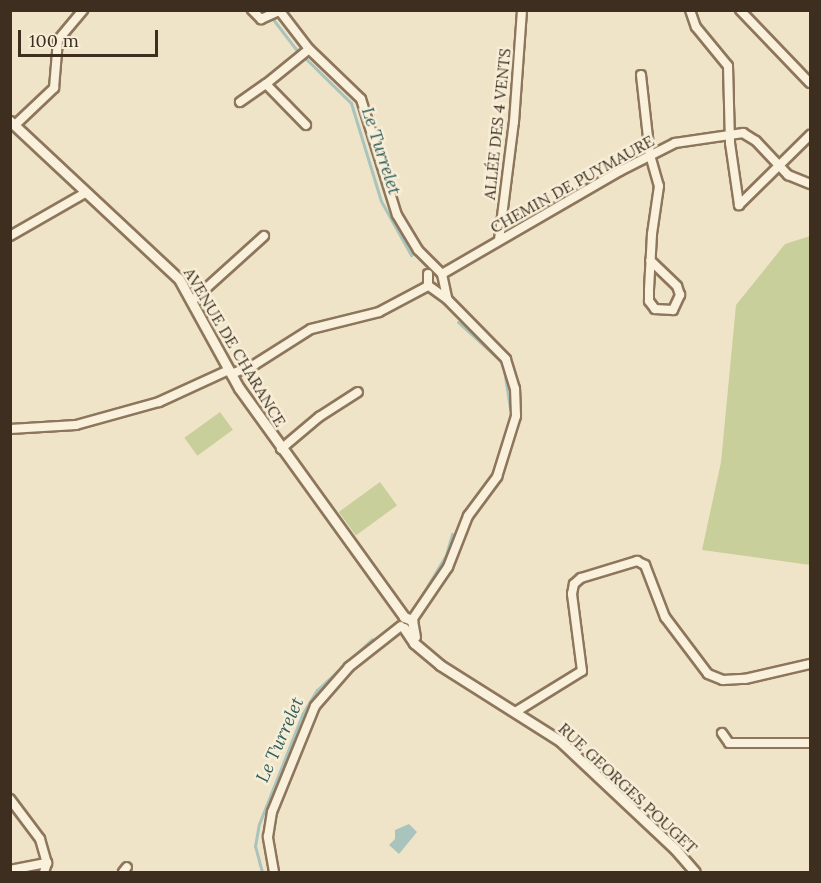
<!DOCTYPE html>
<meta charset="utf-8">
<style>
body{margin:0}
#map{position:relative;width:821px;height:883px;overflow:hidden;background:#f0e4c8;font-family:Lora,serif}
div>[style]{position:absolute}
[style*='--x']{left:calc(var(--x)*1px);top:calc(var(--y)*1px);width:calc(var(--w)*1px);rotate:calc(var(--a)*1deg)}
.green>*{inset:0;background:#c9cf9b;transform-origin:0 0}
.water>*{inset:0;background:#a9c4bc}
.stream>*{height:3px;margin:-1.5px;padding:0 1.5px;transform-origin:1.5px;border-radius:1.5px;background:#a9c4bc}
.roads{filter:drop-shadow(2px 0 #8d765c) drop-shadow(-2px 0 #8d765c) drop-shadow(0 2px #8d765c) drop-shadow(0 -2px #8d765c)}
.minor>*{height:8px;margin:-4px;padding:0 4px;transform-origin:4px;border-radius:4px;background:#faf1dc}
.tertiary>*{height:9px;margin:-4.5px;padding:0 4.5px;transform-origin:4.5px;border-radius:4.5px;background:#faf1dc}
span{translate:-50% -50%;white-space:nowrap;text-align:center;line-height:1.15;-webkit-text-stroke:5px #f7eed8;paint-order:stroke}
.street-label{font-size:16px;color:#3d2e20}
.water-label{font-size:18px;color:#2f5d5a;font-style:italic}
.frame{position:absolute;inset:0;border:12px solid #3d2e20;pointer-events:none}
.scale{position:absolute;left:18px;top:30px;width:140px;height:27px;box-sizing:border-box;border:3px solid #3d2e20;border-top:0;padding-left:8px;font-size:18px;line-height:21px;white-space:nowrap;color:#3d2e20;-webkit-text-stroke:4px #f7eed8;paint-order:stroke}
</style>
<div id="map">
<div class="green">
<i style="clip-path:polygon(810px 236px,810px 565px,702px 550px,721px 462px,736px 305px,785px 244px)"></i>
<i style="left:220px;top:412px;width:22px;height:44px;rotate:54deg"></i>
<i style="left:380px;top:482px;width:29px;height:51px;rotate:54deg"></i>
</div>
<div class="water">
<i style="clip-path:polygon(409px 824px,417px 832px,399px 854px,389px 845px,395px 839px,395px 830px)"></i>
</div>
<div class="stream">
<i style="--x:266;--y:10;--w:48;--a:52.7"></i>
<i style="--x:295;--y:48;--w:78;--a:44.5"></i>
<i style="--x:351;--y:103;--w:102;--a:73"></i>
<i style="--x:381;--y:201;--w:62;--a:60.9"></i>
<i style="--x:458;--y:322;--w:61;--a:42.3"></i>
<i style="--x:503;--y:363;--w:46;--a:81.2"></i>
<i style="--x:506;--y:436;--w:15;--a:-79"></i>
<i style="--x:416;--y:605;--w:58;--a:-59"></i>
<i style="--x:446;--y:555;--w:22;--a:-74"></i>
<i style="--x:262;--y:872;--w:27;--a:-105"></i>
<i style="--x:255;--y:846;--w:22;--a:-80"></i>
<i style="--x:259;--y:824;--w:119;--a:-68.4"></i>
<i style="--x:303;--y:713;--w:27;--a:-59"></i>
<i style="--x:317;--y:690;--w:75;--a:-42.8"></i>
</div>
<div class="roads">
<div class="minor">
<i style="--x:252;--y:10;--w:13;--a:45"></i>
<i style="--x:261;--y:19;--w:20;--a:-24"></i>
<i style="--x:279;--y:10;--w:49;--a:52.4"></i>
<i style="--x:309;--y:49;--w:72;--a:43.9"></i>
<i style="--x:361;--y:99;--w:121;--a:72.8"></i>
<i style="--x:397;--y:215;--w:41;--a:59"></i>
<i style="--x:418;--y:250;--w:34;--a:45"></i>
<i style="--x:690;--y:10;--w:18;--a:71"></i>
<i style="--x:696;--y:27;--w:50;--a:50.6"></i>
<i style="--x:728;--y:66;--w:77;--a:88.5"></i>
<i style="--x:730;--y:143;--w:63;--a:81.7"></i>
<i style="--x:739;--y:205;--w:100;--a:-44.6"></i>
<i style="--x:740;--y:10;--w:101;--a:46.2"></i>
<i style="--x:641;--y:75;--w:81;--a:83.6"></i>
<i style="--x:650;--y:155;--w:32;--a:74"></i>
<i style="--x:659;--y:186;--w:49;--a:98.3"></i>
<i style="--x:652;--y:234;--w:56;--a:93.1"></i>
<i style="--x:649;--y:290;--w:11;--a:90"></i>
<i style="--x:649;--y:301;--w:10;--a:53"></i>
<i style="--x:655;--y:309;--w:18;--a:3"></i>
<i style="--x:673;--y:310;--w:17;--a:-65"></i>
<i style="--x:680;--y:295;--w:9;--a:-108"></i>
<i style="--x:677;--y:286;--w:37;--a:-136"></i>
<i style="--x:240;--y:102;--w:32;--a:-35"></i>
<i style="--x:15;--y:125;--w:54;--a:-43.5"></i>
<i style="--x:54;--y:88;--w:48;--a:-85.2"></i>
<i style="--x:58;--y:40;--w:39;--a:-50"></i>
<i style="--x:306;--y:125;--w:57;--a:-134.3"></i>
<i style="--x:266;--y:84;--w:55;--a:-39.1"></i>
<i style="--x:10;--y:236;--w:86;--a:-29.8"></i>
<i style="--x:499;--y:240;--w:119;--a:-82.8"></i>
<i style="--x:514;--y:122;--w:112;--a:-85.9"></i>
<i style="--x:442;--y:274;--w:206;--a:-30.1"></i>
<i style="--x:620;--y:171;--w:62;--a:-27"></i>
<i style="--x:675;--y:143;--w:69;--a:-8.4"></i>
<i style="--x:743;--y:133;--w:15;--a:32"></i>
<i style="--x:756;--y:141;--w:47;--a:46.7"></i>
<i style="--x:788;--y:175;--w:24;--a:22"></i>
<i style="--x:442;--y:274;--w:25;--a:78"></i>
<i style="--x:192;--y:301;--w:97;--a:-42.1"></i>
<i style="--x:231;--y:374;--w:25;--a:-21"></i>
<i style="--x:254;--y:365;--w:67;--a:-32.3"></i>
<i style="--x:311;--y:329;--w:70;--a:-14"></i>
<i style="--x:379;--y:312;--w:55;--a:-28"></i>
<i style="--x:10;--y:429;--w:66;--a:-3.5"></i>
<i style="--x:76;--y:425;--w:86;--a:-15.5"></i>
<i style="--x:159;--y:402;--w:77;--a:-24.6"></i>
<i style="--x:281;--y:449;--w:50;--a:-40.1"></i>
<i style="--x:319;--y:417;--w:46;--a:-32.7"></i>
<i style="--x:412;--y:620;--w:64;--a:-55.8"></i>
<i style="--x:448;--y:567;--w:55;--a:-68.6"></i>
<i style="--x:468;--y:516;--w:49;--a:-53.4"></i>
<i style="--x:497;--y:477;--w:64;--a:-72.7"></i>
<i style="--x:516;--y:416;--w:27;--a:-92"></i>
<i style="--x:515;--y:389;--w:31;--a:-107"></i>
<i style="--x:506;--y:359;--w:84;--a:-134.5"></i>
<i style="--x:447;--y:299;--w:24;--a:-144"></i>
<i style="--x:428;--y:285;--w:11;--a:-90"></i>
<i style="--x:517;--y:711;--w:76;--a:-31.6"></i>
<i style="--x:582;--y:671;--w:78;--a:-97.4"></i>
<i style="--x:572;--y:594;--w:10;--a:-79"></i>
<i style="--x:574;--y:584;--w:9;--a:-41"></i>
<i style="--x:581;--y:578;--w:59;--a:-16.9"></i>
<i style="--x:637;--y:561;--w:9;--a:27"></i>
<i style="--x:645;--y:565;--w:56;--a:69"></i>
<i style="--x:665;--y:617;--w:71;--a:53"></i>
<i style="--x:708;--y:674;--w:16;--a:22"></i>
<i style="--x:723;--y:680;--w:22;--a:-3"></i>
<i style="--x:745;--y:679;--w:67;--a:-13"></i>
<i style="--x:722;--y:733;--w:12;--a:55"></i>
<i style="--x:729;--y:743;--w:81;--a:0"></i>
<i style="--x:10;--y:799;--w:50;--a:53.1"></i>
<i style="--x:40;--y:839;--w:25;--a:74"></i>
<i style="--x:47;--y:863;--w:9;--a:108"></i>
<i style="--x:10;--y:870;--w:38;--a:-11"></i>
<i style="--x:123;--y:872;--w:6;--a:-51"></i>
<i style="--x:274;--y:872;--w:36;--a:-100"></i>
<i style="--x:268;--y:837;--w:25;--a:-81"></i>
<i style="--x:272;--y:812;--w:114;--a:-67.9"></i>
<i style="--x:315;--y:706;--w:52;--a:-48.9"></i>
<i style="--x:349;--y:667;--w:66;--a:-38.3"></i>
</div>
<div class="tertiary">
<i style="--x:10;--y:121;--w:231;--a:43.1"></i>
<i style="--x:179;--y:279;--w:124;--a:61.2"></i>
<i style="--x:239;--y:388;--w:282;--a:54.2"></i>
<i style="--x:404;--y:617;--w:9;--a:21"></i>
<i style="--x:412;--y:620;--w:17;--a:80"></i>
<i style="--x:404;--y:628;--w:18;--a:56"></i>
<i style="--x:414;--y:643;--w:34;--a:40"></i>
<i style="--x:440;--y:665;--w:142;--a:32.3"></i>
<i style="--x:560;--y:741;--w:158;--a:43.2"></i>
<i style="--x:675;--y:849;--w:30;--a:49"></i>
</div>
</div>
<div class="street-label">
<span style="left:497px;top:124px;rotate:-84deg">ALLÉE DES 4 VENTS</span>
<span style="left:572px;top:184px;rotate:-29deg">CHEMIN DE PUYMAURE</span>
<span style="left:235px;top:347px;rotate:59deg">AVENUE DE CHARANCE</span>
<span style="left:628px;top:788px;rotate:43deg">RUE GEORGES POUGET</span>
</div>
<div class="water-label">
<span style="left:381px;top:151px;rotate:72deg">Le Turrelet</span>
<span style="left:280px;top:740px;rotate:-66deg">Le Turrelet</span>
</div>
<div class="frame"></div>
<div class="scale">100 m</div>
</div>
